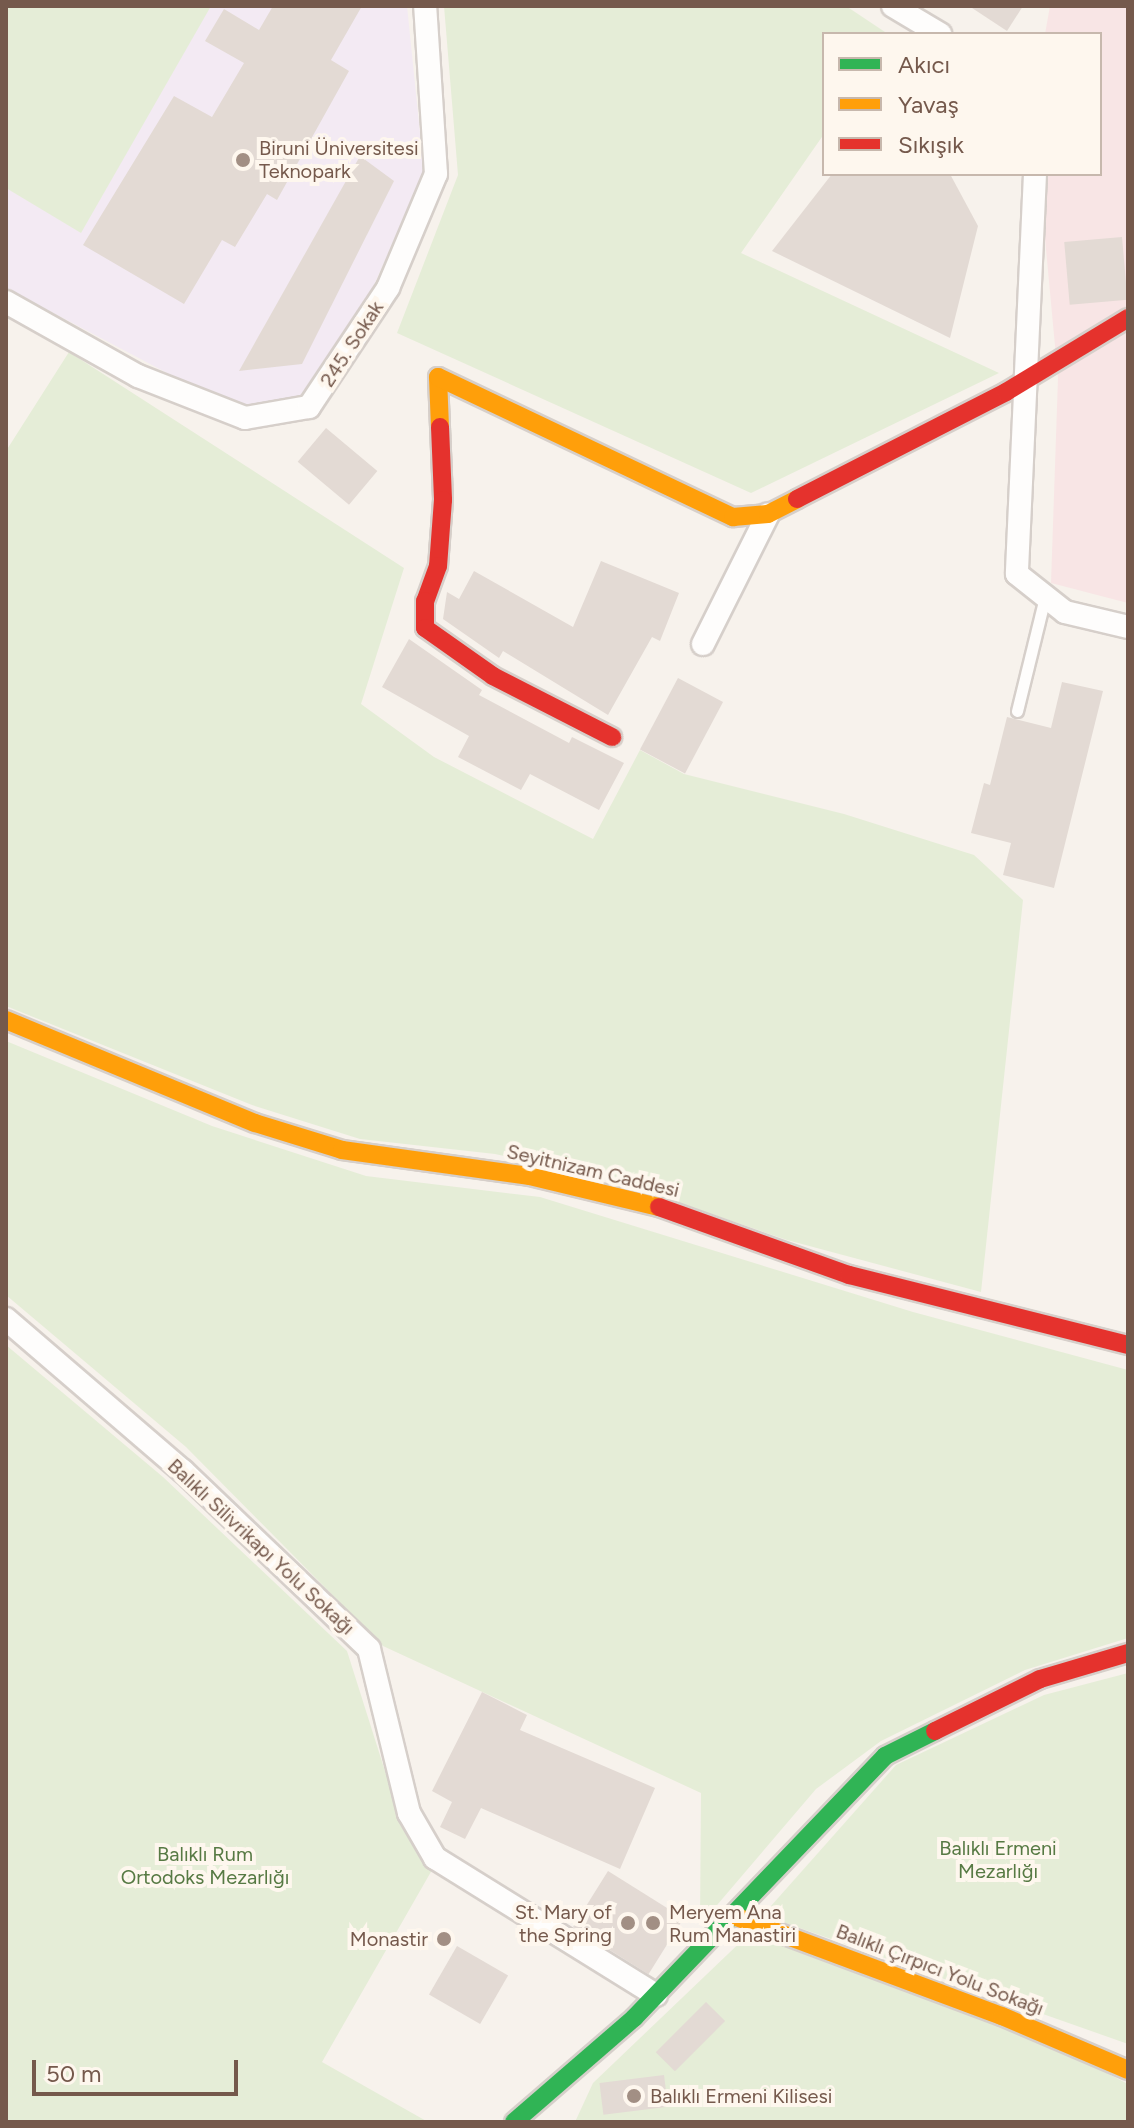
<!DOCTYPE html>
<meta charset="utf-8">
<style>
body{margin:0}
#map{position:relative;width:1134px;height:2128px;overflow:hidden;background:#f7f2ec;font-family:Figtree,sans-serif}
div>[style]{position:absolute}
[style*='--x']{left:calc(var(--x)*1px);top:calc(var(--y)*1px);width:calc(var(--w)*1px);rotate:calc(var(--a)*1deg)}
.education>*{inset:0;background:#f3eaf3}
.medical>*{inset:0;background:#f8e5e5}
.green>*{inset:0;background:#e5edd7}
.building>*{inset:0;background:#e3dad4;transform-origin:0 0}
.roads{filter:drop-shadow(2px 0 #d6cfca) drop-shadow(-2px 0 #d6cfca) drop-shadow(0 2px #d6cfca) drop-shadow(0 -2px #d6cfca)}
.lane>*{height:11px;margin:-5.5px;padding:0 5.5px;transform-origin:5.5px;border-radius:5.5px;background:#fefdfc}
.street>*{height:22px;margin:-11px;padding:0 11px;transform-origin:11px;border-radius:11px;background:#fefdfc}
.fast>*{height:18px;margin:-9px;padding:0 9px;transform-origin:9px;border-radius:9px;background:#30b455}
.slow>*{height:18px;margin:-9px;padding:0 9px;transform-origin:9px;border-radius:9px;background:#ff9f0a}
.jam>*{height:18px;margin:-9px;padding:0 9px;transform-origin:9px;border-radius:9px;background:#e5322d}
.dots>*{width:22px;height:22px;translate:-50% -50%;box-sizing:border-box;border:4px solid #fef7ee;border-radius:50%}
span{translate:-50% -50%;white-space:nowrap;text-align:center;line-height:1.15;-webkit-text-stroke:8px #fef7ee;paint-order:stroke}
.poi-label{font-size:20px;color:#75594c}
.left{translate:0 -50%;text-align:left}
.right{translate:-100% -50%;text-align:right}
.street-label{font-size:20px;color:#75594c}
.park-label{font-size:20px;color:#577a44}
.frame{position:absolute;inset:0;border:8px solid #75594c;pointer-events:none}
.legend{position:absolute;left:822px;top:32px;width:280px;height:144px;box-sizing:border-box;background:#fef7ee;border:2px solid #c7b8ad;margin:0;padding:10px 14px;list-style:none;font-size:24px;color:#75594c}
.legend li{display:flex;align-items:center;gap:16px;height:40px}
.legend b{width:40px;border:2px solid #c7b8ad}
.scale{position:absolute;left:32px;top:2060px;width:206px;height:36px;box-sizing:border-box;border:4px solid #75594c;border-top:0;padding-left:10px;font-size:24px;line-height:28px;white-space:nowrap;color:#75594c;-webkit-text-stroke:6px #fef7ee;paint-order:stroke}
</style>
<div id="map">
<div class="education">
<i style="clip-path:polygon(6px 6px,407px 6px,424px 172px,359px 319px,299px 397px,245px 407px,169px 374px,6px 288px)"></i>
</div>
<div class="medical">
<i style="clip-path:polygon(1050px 6px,1128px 6px,1128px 603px,1051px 583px,1058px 378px,1039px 174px,1100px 174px,1100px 34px,1045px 34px)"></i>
</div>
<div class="green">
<i style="clip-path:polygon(6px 6px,211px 6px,81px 233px,6px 188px)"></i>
<i style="clip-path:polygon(444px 6px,846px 6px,888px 34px,824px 34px,824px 134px,741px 253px,999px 373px,751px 493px,397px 333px,458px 175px)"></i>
<i style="clip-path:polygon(69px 352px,404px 568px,361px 704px,434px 757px,593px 839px,640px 750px,684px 774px,844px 814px,974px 855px,1023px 900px,981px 1292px,787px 1240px,612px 1180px,495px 1154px,360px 1139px,252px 1105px,6px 1006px,6px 451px)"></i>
<i style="clip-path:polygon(6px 1041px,212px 1126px,366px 1176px,540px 1197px,913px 1312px,1128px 1370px,1128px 1638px,1025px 1670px,881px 1741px,816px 1789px,700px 1925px,701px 1793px,383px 1646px,186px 1447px,6px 1295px)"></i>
<i style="clip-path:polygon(6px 1345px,163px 1477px,347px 1651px,397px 1809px,432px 1870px,322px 2062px,428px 2122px,6px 2122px)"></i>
<i style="clip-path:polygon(1128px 1673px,1128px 2044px,763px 1915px,896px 1765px,1044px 1695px)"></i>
<i style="clip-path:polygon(751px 1932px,1015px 2026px,1128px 2084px,1128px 2122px,575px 2122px,593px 2083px)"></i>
</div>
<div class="building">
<i style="clip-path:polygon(273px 6px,362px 6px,331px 60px,349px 71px,277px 200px,267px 194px,235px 247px,222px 240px,184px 304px,83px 245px,174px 96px,212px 117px,244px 63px,205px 41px,224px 9px,259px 30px)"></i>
<i style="clip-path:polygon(969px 6px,1023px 6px,1007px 31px)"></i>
<i style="clip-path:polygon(360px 156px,394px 181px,302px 364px,239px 371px)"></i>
<i style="clip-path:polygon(832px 174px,950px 174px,978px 226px,950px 338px,772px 251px)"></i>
<i style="left:1122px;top:237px;width:63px;height:58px;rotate:85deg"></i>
<i style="left:326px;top:428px;width:67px;height:44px;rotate:40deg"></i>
<i style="clip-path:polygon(601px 561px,679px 593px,660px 641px,652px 637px,608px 715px,503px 651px,499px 658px,443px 619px,447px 592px,459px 599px,474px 571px,573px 627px)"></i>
<i style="clip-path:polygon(409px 639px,482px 690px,479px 695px,569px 743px,572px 737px,624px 763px,599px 810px,530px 774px,521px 790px,458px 757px,469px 736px,382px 687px)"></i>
<i style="left:678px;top:678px;width:51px;height:81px;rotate:28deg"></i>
<i style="clip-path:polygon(1062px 682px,1103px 691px,1054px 888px,1003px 875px,1011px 843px,971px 833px,984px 783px,990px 785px,1007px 717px,1051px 728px)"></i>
<i style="clip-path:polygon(482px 1692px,527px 1715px,520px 1730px,655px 1788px,620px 1869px,481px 1808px,465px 1839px,440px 1827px,452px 1802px,432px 1791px)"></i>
<i style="left:608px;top:1871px;width:89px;height:66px;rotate:32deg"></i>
<i style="left:457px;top:1946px;width:59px;height:56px;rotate:30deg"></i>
<i style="left:706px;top:2002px;width:27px;height:71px;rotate:45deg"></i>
<i style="left:664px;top:2075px;width:32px;height:65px;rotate:83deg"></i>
</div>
<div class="roads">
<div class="lane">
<i style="--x:1017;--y:711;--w:117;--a:-76.2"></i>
</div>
<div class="street">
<i style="--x:893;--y:6;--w:55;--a:30.8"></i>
<i style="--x:1035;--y:174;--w:400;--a:92.6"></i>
<i style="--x:1017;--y:574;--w:61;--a:38.4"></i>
<i style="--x:1065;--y:612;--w:65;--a:13.4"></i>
<i style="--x:6;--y:302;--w:151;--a:29.3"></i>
<i style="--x:138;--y:376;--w:115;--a:21.4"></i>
<i style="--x:245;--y:418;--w:65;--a:-9.8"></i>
<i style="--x:309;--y:407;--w:143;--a:-56.4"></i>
<i style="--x:388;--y:288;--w:124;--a:-67.2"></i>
<i style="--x:436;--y:174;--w:168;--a:-93.7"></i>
<i style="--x:703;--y:644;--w:145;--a:-63.4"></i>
<i style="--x:6;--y:1319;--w:233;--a:40.7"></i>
<i style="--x:183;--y:1471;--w:257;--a:43.7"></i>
<i style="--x:369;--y:1649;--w:169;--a:76.3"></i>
<i style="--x:409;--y:1813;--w:52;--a:60"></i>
<i style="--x:435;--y:1858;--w:260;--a:31.8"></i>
</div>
<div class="fast">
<i style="--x:514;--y:2122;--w:159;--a:-40.9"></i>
<i style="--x:634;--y:2018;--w:363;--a:-46.2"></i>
<i style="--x:885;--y:1756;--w:56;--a:-26.6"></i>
</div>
<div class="slow">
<i style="--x:440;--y:427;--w:50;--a:-92.3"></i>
<i style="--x:438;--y:377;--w:327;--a:25.4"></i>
<i style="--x:733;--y:517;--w:35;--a:-5"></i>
<i style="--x:768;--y:514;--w:33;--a:-27"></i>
<i style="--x:6;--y:1020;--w:269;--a:22.5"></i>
<i style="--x:255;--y:1123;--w:91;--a:17.2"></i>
<i style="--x:342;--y:1150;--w:190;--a:7.9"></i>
<i style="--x:530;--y:1176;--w:133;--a:13.5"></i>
<i style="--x:734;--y:1916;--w:286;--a:20.5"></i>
<i style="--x:1002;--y:2016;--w:137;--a:23.2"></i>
</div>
<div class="jam">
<i style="--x:440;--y:427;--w:73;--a:87.6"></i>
<i style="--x:443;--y:500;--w:66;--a:94.3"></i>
<i style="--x:438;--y:566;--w:37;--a:110"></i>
<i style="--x:425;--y:601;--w:27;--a:90"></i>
<i style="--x:425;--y:628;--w:83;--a:35.2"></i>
<i style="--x:493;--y:676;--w:134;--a:27.1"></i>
<i style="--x:797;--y:499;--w:235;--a:-27.1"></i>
<i style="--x:1006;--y:392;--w:143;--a:-31.2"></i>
<i style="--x:659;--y:1207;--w:202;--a:19.7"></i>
<i style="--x:849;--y:1275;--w:288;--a:14.1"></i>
<i style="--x:935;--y:1731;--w:117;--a:-26.3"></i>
<i style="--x:1040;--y:1679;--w:92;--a:-16.5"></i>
</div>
</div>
<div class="dots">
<i style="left:243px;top:160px;background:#a28f84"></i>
<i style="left:628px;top:1923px;background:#a28f84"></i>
<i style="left:653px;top:1923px;background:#a28f84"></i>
<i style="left:444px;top:1939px;background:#a28f84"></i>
<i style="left:634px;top:2096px;background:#a28f84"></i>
</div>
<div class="poi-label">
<span class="left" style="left:259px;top:160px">Biruni Üniversitesi<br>Teknopark</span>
<span class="right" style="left:612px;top:1924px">St. Mary of<br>the Spring</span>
<span class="left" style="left:669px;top:1924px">Meryem Ana<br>Rum Manastiri</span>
<span class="right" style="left:428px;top:1939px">Monastir</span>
<span class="left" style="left:650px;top:2096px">Balıklı Ermeni Kilisesi</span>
</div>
<div class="street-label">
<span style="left:352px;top:344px;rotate:-57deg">245. Sokak</span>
<span style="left:593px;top:1171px;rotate:13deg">Seyitnizam Caddesi</span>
<span style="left:261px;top:1547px;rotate:43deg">Balıklı Silivrikapı Yolu Sokağı</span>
<span style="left:940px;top:1970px;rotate:21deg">Balıklı Çırpıcı Yolu Sokağı</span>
</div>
<div class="park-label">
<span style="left:998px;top:1860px">Balıklı Ermeni<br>Mezarlığı</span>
<span style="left:205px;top:1866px">Balıklı Rum<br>Ortodoks Mezarlığı</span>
</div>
<div class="frame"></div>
<ul class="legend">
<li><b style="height:10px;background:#30b455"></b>Akıcı</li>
<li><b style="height:10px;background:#ff9f0a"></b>Yavaş</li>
<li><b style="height:10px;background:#e5322d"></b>Sıkışık</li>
</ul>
<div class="scale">50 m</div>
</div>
